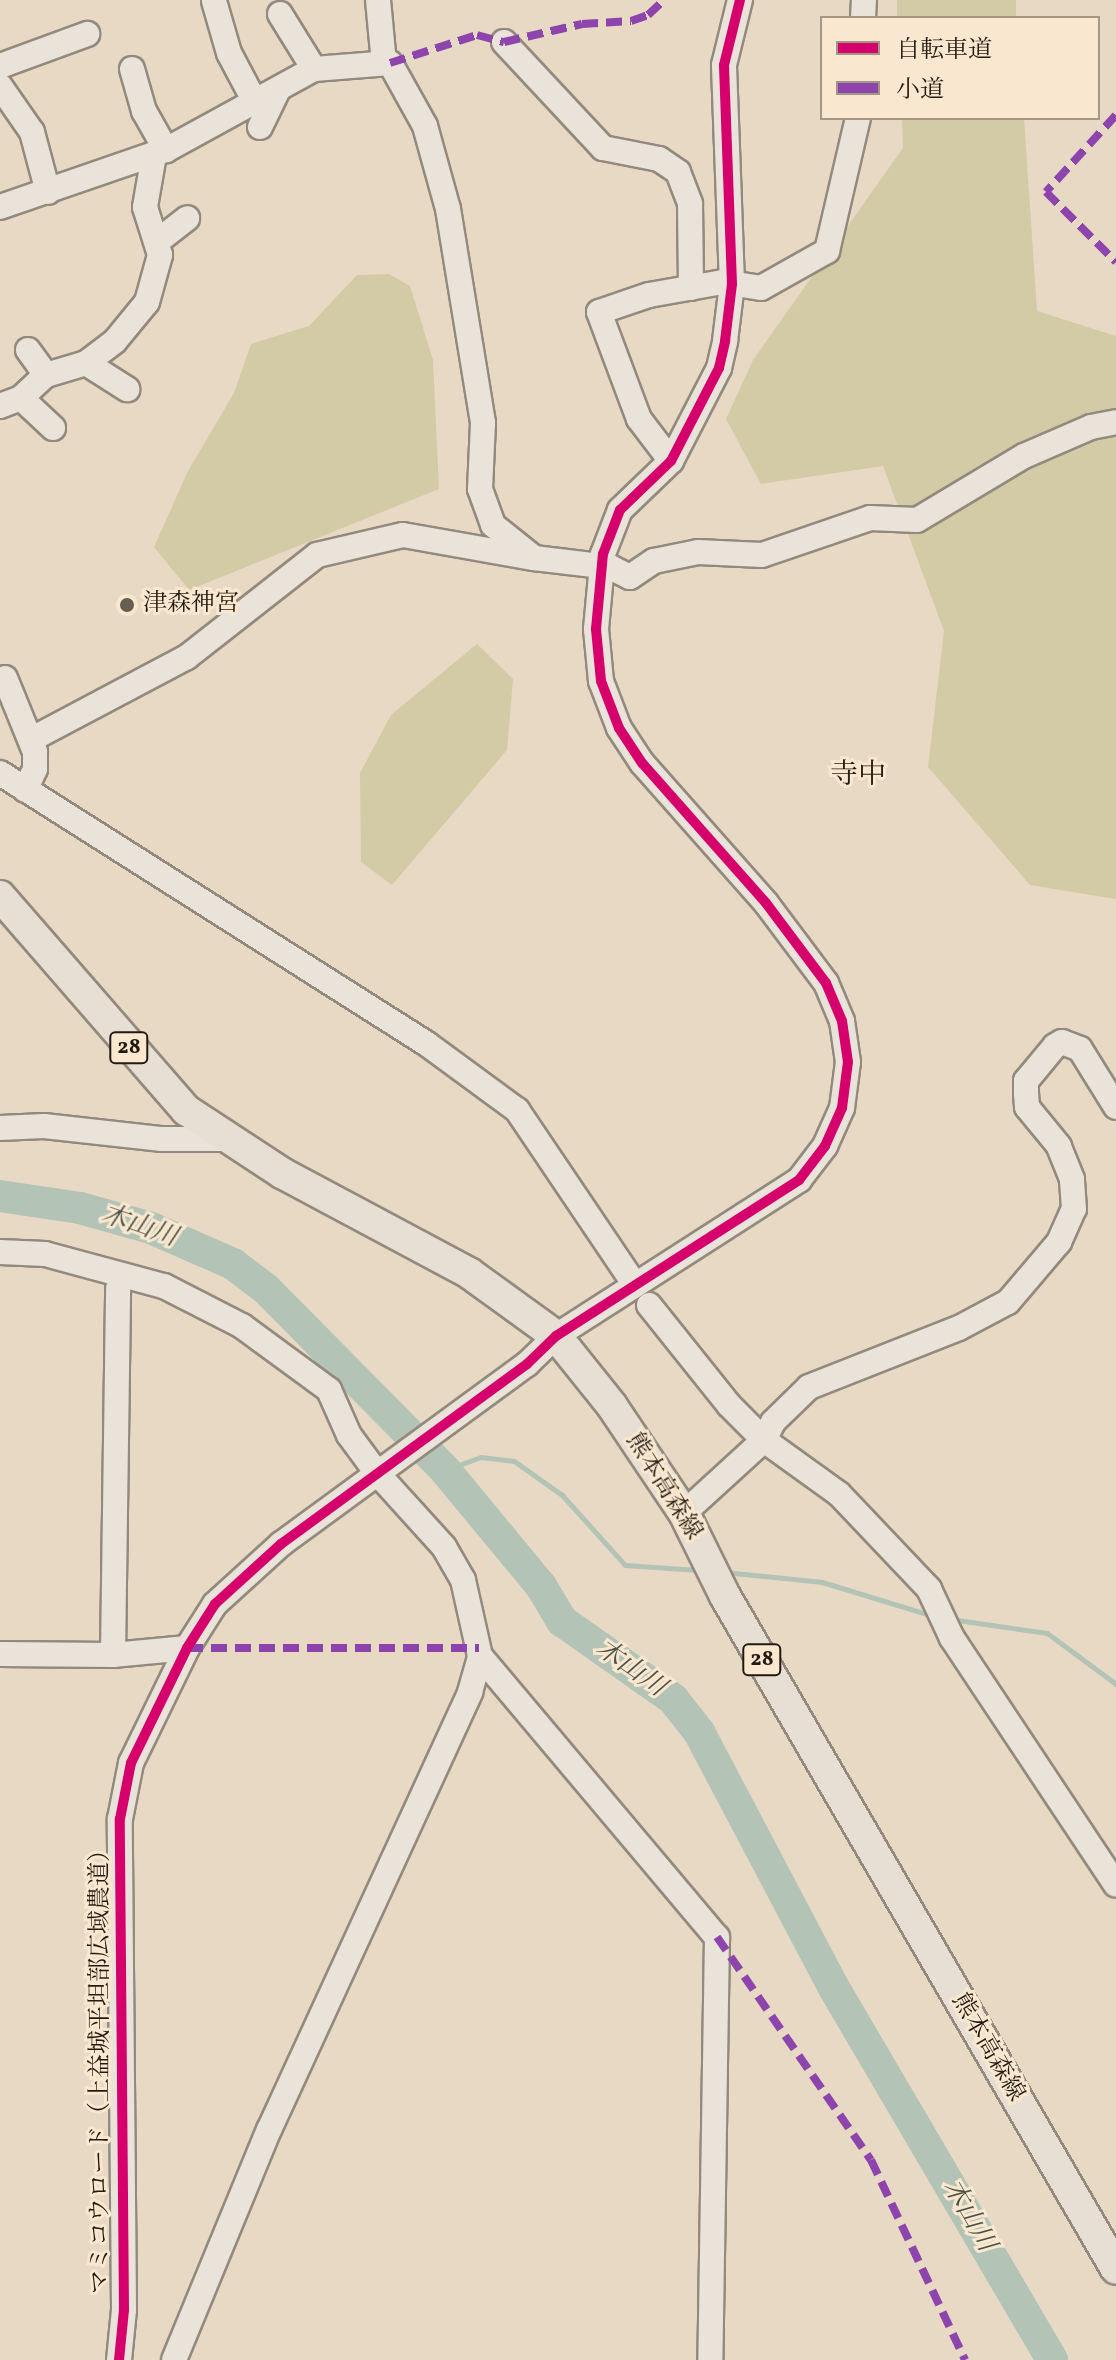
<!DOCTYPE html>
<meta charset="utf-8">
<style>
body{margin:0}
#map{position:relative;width:1116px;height:2360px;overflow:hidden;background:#e7d9c4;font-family:Vollkorn,"Noto Serif JP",serif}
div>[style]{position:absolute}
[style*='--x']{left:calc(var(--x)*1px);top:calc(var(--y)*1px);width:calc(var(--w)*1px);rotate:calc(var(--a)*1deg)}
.green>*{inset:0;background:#d2cba5;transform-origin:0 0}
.stream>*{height:5px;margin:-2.5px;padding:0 2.5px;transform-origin:2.5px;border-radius:2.5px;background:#b3c4b7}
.river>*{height:32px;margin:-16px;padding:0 16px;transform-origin:16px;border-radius:16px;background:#b3c4b7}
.roads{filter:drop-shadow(2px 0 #938a7d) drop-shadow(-2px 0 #938a7d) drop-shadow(0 2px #938a7d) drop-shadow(0 -2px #938a7d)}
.minor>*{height:24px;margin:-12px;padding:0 12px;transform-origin:12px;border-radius:12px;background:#eae3d9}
.major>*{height:30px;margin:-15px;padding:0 15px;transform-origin:15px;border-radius:15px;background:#e7dfd3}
.quiet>*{height:8px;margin-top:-4px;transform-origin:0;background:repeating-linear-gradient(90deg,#8e44ad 0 16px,transparent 0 24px)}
.cycleway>*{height:10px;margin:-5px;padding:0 5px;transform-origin:5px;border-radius:5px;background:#d6006c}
.dots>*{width:22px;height:22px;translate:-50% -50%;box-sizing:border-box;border:4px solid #f9e8cf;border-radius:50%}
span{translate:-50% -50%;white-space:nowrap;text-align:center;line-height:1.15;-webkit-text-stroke:6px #f9e8cf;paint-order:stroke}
.shield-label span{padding:2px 6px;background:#f9e8cf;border:2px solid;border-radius:6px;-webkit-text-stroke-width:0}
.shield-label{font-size:22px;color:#221a11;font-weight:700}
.poi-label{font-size:24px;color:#221a11}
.left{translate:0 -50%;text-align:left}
.street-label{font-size:24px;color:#221a11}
.water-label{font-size:26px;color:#4d5249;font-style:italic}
.quarter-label{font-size:28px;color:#221a11}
.legend{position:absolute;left:820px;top:16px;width:280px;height:104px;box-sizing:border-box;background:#f9e8cf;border:2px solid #a39683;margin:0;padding:10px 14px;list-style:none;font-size:24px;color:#221a11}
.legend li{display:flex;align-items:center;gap:16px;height:40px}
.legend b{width:40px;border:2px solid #a39683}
</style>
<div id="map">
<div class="green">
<i style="left:897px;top:0;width:119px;height:18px"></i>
<i style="clip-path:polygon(902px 118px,1024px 118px,1037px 311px,1116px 336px,1116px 899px,1030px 885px,928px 767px,944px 631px,883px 466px,761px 484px,726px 419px,753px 360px,903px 148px)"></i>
<i style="clip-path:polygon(389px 274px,410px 286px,433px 360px,439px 489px,189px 590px,154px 547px,188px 471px,234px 393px,251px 344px,309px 326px,357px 275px)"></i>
<i style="clip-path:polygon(477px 644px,513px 679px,507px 750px,392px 885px,361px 862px,360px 773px,391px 715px)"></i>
</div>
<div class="stream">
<i style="--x:445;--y:1470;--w:38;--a:-20"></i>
<i style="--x:481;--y:1457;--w:33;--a:7"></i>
<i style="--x:514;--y:1461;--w:59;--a:35.3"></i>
<i style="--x:562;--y:1495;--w:94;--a:48"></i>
<i style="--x:625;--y:1565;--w:73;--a:3.9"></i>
<i style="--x:724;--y:1572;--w:99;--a:5.8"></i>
<i style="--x:822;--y:1582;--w:116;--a:17"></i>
<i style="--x:950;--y:1619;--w:98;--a:8.2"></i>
<i style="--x:1047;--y:1633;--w:86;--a:36.5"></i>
</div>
<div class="river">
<i style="--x:0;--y:1196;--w:81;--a:8.5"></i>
<i style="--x:80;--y:1208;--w:74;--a:15.7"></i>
<i style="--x:151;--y:1228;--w:90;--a:23.7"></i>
<i style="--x:233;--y:1264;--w:41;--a:37.1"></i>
<i style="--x:266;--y:1289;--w:255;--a:45.3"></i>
<i style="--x:445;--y:1470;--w:151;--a:50.4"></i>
<i style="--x:541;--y:1586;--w:41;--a:59"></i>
<i style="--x:562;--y:1621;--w:136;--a:35.1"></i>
<i style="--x:673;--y:1699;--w:42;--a:51.8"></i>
<i style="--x:699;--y:1732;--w:289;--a:62.2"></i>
<i style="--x:834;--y:1988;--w:431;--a:59.6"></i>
</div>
<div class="roads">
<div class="minor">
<i style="--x:378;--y:0;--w:63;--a:84.6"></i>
<i style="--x:214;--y:1;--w:54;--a:73.9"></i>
<i style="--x:229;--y:53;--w:55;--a:62"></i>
<i style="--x:280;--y:14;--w:65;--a:58.3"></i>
<i style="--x:863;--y:18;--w:18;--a:-87"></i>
<i style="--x:504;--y:42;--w:145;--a:47"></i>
<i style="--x:603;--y:148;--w:57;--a:11.1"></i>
<i style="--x:659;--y:159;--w:23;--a:34"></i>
<i style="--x:678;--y:172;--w:34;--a:69"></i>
<i style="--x:690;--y:204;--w:84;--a:89.3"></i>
<i style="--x:0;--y:66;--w:93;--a:-20.2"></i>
<i style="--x:132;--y:69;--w:44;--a:74.1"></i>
<i style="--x:144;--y:111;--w:45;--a:60.6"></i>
<i style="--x:0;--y:86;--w:56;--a:55.2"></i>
<i style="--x:32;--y:132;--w:62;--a:75.1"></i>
<i style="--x:260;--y:127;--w:41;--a:-64.1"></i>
<i style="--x:0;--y:207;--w:176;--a:-19"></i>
<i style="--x:166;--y:150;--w:169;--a:-28.7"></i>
<i style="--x:314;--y:69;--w:76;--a:-4.5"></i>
<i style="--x:390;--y:63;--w:72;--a:60.9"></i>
<i style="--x:425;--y:126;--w:86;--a:74.5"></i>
<i style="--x:448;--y:209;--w:217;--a:80.7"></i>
<i style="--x:483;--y:423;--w:66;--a:92.6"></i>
<i style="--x:480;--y:489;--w:38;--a:70"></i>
<i style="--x:493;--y:525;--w:53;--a:38.8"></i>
<i style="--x:534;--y:558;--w:77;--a:6.8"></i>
<i style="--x:610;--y:567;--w:22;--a:27"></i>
<i style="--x:630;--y:577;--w:29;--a:-34"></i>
<i style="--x:654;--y:561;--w:45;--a:-11.6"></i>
<i style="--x:698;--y:552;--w:64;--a:2.7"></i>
<i style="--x:762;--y:555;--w:114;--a:-18.9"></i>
<i style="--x:870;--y:518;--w:47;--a:2.4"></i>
<i style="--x:917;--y:520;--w:125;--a:-30.9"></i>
<i style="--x:1024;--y:456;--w:73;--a:-23.4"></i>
<i style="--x:1091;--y:427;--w:25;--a:-11"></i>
<i style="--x:158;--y:241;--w:37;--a:-38"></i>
<i style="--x:28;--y:350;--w:31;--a:54"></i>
<i style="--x:86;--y:363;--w:49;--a:32.4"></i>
<i style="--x:21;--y:398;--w:44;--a:43.2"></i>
<i style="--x:0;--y:406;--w:22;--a:-21"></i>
<i style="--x:21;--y:398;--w:34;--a:-43"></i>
<i style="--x:46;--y:375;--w:42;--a:-16.7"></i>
<i style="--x:86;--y:363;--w:36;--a:-37"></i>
<i style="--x:115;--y:341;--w:50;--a:-50.6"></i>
<i style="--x:147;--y:302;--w:49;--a:-74.5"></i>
<i style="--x:160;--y:255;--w:50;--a:-107.4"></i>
<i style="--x:145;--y:207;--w:53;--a:-80.2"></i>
<i style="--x:671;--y:461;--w:53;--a:-127.3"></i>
<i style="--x:639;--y:419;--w:114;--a:-110.5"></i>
<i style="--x:599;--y:312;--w:53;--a:-18.8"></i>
<i style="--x:649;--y:295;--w:75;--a:-10"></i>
<i style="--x:723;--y:282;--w:38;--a:9"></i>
<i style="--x:761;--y:288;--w:76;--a:-29.3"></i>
<i style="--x:827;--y:251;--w:137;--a:-76.9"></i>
<i style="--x:5;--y:678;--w:80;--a:67.9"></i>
<i style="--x:35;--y:752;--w:17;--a:90"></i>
<i style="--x:35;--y:769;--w:23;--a:115"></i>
<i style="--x:32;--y:739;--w:175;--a:-27.9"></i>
<i style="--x:187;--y:657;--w:165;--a:-38.1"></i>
<i style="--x:317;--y:555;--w:88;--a:-13.1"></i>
<i style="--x:403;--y:535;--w:133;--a:10"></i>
<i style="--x:0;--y:773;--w:506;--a:32.4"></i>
<i style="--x:427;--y:1044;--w:112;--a:36.3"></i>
<i style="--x:517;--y:1110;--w:200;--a:56"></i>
<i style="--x:0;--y:1128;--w:44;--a:-2.6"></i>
<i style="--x:44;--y:1126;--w:119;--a:6.3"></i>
<i style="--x:162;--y:1139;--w:68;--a:0"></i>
<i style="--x:0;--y:1252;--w:45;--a:2.5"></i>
<i style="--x:45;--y:1254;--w:123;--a:15.1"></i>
<i style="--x:164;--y:1286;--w:88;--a:27.1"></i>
<i style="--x:242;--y:1326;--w:108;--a:36.3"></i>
<i style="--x:329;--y:1390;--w:49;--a:66"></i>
<i style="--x:349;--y:1435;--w:47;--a:53.6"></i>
<i style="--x:377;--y:1473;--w:100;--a:47.8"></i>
<i style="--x:444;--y:1547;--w:38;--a:60"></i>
<i style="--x:463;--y:1580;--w:78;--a:77.4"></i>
<i style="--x:480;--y:1656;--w:368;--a:49.9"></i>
<i style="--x:717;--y:1937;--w:423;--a:90.9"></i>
<i style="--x:649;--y:1305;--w:128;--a:51.3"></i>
<i style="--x:729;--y:1405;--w:49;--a:45"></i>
<i style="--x:764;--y:1440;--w:92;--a:35.8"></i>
<i style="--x:839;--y:1494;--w:131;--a:46.5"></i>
<i style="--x:929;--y:1589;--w:54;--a:64.9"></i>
<i style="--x:952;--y:1638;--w:296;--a:56.4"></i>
<i style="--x:684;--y:1513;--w:108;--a:-42.4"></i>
<i style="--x:764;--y:1440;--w:20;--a:-63"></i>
<i style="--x:773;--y:1422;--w:50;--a:-44.2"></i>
<i style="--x:809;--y:1387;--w:161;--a:-21.5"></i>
<i style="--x:959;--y:1328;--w:55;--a:-28"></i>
<i style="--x:1008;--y:1302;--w:79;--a:-49.6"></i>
<i style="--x:1059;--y:1242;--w:36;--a:-66"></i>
<i style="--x:1074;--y:1209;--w:30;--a:-94"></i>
<i style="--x:1072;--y:1179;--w:35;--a:-112"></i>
<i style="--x:1059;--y:1146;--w:50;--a:-129.4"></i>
<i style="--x:1027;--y:1107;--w:13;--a:-94"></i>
<i style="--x:1026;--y:1094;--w:13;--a:-90"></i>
<i style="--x:1026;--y:1081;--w:45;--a:-50.4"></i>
<i style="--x:1055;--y:1046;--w:8;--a:-30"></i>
<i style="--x:1062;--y:1042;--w:19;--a:21"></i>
<i style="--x:1080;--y:1049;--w:68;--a:58.2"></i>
<i style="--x:0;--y:1654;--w:113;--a:0.5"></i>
<i style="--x:113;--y:1655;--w:74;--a:-5.4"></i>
<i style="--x:113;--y:1655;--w:367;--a:-89.2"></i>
<i style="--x:119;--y:2360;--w:50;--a:-84.3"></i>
<i style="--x:124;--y:2310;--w:491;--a:-90.5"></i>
<i style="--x:120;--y:1819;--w:57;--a:-78.9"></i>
<i style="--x:131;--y:1763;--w:128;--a:-64"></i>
<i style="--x:187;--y:1648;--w:52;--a:-57.5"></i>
<i style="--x:215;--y:1604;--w:89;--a:-42.3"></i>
<i style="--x:281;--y:1544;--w:305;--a:-36.2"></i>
<i style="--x:527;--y:1364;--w:40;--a:-44"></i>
<i style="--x:556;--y:1336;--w:289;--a:-32.7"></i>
<i style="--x:799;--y:1180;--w:43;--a:-52.6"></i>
<i style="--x:825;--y:1146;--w:42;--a:-65.9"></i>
<i style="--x:842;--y:1108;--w:46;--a:-82.6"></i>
<i style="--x:848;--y:1062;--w:41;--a:-98.3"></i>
<i style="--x:842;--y:1021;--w:41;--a:-112.8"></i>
<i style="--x:826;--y:983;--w:100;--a:-126.9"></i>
<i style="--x:766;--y:903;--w:187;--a:-131.5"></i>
<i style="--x:642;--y:763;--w:42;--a:-123.3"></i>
<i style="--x:619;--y:728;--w:50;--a:-111"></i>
<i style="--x:601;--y:681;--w:52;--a:-95.5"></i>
<i style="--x:596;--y:629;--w:75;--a:-84.7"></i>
<i style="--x:603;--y:554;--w:47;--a:-68.9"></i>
<i style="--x:620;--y:510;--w:71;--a:-43.9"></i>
<i style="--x:671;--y:461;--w:105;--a:-62.7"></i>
<i style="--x:719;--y:368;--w:28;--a:-77"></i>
<i style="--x:725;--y:341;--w:57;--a:-83"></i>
<i style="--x:732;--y:284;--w:219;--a:-92.1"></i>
<i style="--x:724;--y:65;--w:67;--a:-76.2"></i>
<i style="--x:174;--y:2360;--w:249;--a:-67.6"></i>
<i style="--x:269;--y:2130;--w:482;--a:-65.3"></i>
<i style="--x:470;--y:1692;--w:37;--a:-74"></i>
</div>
<div class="major">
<i style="--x:0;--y:896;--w:284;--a:49"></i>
<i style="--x:186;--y:1110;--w:115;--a:33.3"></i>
<i style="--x:282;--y:1173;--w:212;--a:28.1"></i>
<i style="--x:469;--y:1273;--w:107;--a:35.9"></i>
<i style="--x:556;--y:1336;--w:90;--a:51.3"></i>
<i style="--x:612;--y:1406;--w:129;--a:56.1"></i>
<i style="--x:684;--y:1513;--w:93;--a:63.7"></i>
<i style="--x:725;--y:1596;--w:778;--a:59.84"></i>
</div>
</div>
<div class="quiet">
<i style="--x:390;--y:63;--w:91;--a:-17.8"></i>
<i style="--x:477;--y:35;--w:28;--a:15"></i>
<i style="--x:504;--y:42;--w:80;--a:-13"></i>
<i style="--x:582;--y:24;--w:49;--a:-3.5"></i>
<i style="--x:631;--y:21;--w:18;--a:-19"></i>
<i style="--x:648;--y:15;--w:22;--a:-43"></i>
<i style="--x:1116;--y:115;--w:104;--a:132.3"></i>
<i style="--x:1046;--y:192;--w:99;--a:45"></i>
<i style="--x:187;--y:1648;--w:292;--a:0"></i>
<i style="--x:717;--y:1937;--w:271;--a:55.4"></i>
<i style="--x:871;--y:2160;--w:221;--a:64.8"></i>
</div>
<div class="cycleway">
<i style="--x:119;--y:2360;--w:50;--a:-84.3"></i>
<i style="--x:124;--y:2310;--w:491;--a:-90.5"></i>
<i style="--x:120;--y:1819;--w:57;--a:-78.9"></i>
<i style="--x:131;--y:1763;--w:128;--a:-64"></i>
<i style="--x:187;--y:1648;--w:52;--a:-57.5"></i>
<i style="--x:215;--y:1604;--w:89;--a:-42.3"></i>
<i style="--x:281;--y:1544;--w:305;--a:-36.2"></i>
<i style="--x:527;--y:1364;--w:40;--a:-44"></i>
<i style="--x:556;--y:1336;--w:289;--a:-32.7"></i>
<i style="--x:799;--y:1180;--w:43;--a:-52.6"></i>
<i style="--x:825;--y:1146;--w:42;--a:-65.9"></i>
<i style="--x:842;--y:1108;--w:46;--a:-82.6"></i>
<i style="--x:848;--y:1062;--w:41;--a:-98.3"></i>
<i style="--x:842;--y:1021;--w:41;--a:-112.8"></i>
<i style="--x:826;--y:983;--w:100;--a:-126.9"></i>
<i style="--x:766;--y:903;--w:187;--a:-131.5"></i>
<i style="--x:642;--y:763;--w:42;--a:-123.3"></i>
<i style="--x:619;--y:728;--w:50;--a:-111"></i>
<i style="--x:601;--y:681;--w:52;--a:-95.5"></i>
<i style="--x:596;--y:629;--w:75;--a:-84.7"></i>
<i style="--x:603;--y:554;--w:47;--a:-68.9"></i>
<i style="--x:620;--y:510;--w:71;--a:-43.9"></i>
<i style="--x:671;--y:461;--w:105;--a:-62.7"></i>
<i style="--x:719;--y:368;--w:28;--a:-77"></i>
<i style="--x:725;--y:341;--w:57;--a:-83"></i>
<i style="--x:732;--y:284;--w:219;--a:-92.1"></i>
<i style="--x:724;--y:65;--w:67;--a:-76.2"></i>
</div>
<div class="dots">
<i style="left:127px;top:605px;background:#675d50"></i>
</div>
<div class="shield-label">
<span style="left:129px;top:1048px">28</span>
<span style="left:762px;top:1660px">28</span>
</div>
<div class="poi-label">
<span class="left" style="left:143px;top:605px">津森神宮</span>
</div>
<div class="street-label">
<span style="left:663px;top:1487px;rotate:58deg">熊本高森線</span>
<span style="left:987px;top:2048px;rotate:60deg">熊本高森線</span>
<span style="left:102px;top:2066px;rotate:-90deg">マミコウロード（上益城平坦部広域農道）</span>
</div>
<div class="water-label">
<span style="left:139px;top:1227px;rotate:19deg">木山川</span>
<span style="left:630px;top:1669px;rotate:35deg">木山川</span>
<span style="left:968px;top:2216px;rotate:60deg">木山川</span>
</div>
<div class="quarter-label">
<span style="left:858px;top:776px">寺中</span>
</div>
<ul class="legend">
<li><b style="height:10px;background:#d6006c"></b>自転車道</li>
<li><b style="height:10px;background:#8e44ad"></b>小道</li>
</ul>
</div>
